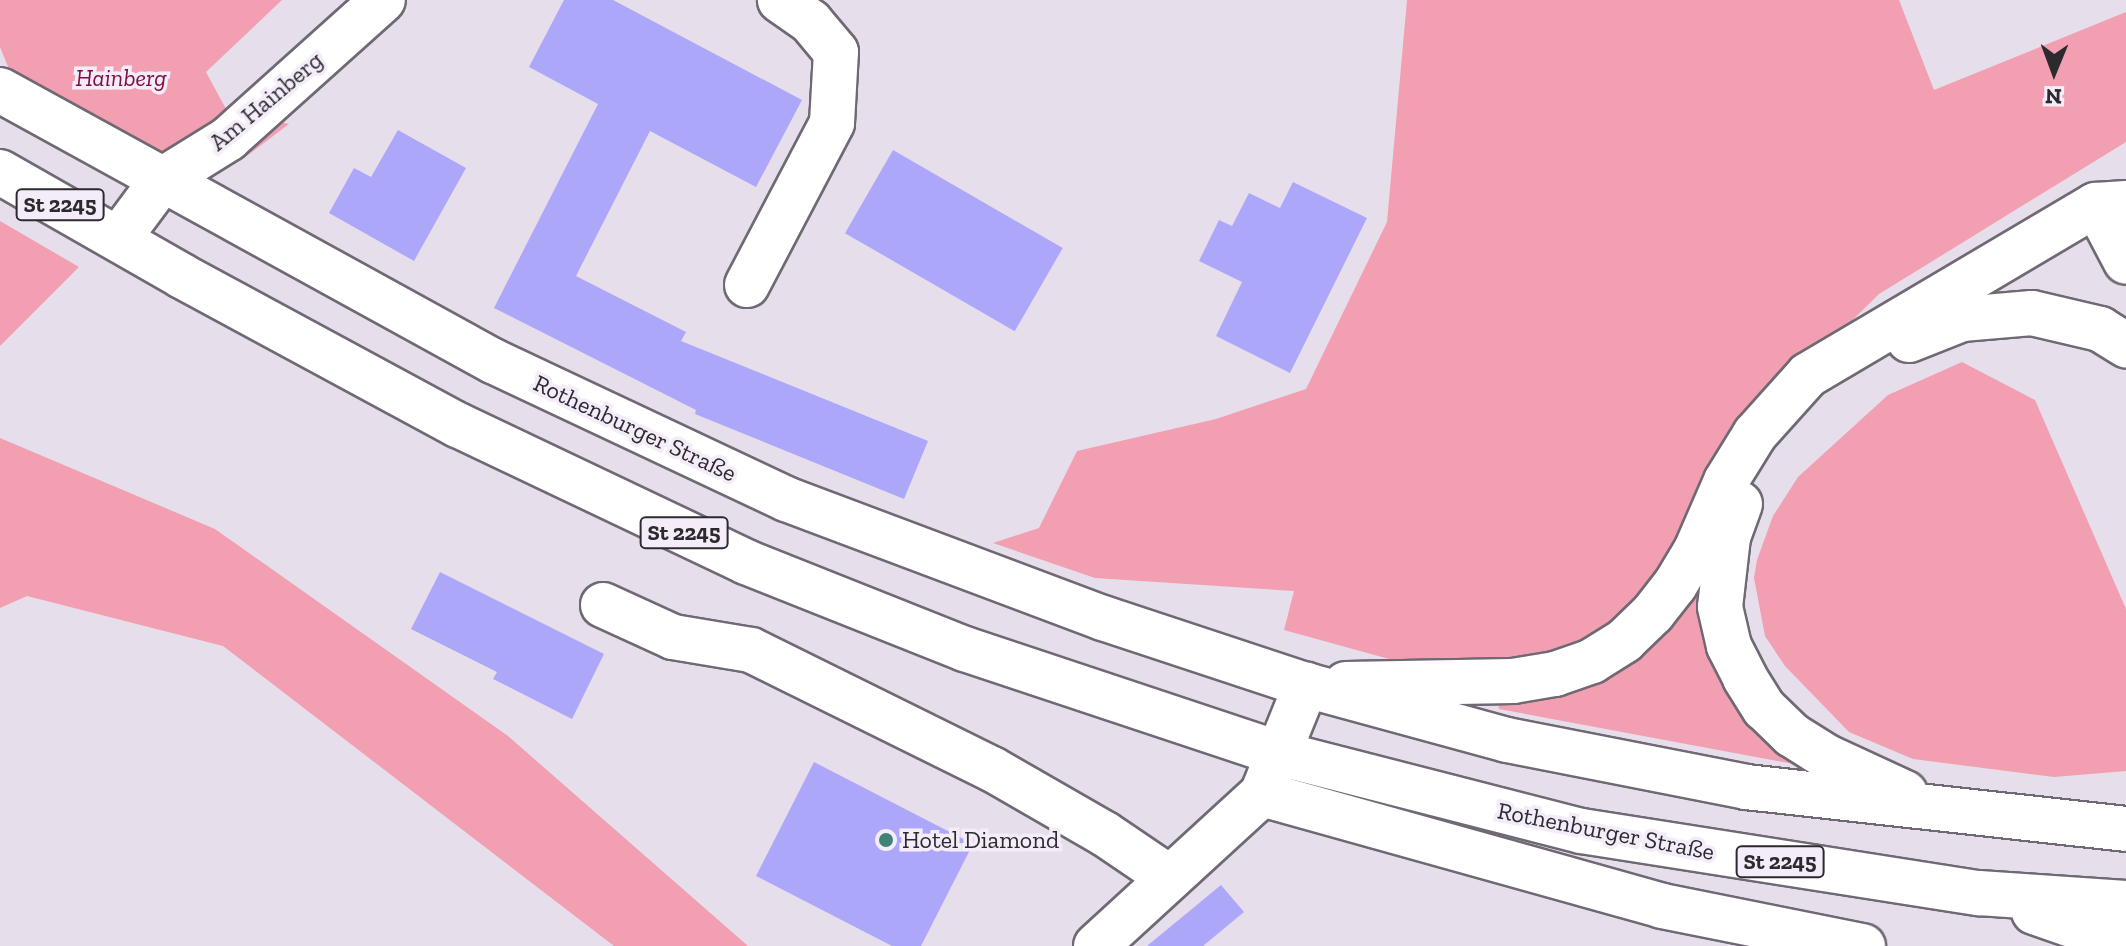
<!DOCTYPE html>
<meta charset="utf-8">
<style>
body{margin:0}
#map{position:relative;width:2126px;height:946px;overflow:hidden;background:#e6deeb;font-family:"Zilla Slab",serif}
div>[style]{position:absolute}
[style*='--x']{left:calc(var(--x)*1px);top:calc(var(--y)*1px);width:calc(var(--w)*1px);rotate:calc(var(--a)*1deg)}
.green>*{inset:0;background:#f19fb1}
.building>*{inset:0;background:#ada7fa;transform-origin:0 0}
.roads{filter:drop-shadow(2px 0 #706974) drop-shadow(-2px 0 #706974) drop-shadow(0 2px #706974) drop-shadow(0 -2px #706974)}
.minor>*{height:44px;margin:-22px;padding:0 22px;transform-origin:22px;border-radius:22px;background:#fff}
.major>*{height:44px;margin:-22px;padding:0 22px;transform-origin:22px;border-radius:22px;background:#fff}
.dots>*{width:22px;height:22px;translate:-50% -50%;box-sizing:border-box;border:4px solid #f4ecf9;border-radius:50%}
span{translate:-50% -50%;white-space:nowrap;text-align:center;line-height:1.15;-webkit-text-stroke:7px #f4ecf9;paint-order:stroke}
.shield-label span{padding:2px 6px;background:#f4ecf9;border:2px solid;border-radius:6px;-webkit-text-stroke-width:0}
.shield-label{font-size:22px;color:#2d2a2f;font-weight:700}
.park-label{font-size:24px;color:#81103b;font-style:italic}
.street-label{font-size:24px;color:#2d2a2f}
.poi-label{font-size:24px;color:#2d2a2f}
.left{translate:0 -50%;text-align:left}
.north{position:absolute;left:2014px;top:32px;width:80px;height:80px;-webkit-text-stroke:6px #f4ecf9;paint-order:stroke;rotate:181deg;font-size:22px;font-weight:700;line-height:32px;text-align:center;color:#2d2a2f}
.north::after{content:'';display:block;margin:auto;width:28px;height:36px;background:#2d2a2f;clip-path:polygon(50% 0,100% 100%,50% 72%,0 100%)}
</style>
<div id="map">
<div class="green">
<i style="clip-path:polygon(0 0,282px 0,206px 72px,226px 109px,289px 124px,248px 155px,220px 167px,159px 176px,26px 111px,0 47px)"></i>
<i style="clip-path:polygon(1407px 0,1899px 0,1934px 90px,2126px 12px,2126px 142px,1879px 294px,1759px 412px,1633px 613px,1559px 659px,1429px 670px,1284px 630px,1294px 591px,1095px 578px,993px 543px,1039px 528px,1077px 451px,1216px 419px,1306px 389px,1387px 222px)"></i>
<i style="clip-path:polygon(0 221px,79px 267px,0 346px)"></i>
<i style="clip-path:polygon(1962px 362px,2035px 400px,2126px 609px,2126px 771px,2054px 777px,1913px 759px,1849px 732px,1785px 666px,1765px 636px,1754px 578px,1757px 560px,1773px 516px,1798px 477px,1888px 395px)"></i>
<i style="clip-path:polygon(0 438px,215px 529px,508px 736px,748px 946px,614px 946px,223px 646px,27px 596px,0 608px)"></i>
<i style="clip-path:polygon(1702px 583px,1708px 647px,1719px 676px,1733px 699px,1794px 758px,1794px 764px,1499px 709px,1498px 701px)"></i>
</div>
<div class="building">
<i style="clip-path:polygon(564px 0,613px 0,802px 100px,756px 187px,650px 131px,576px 276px,686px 332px,681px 341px,928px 441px,904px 499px,695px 414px,696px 410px,494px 308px,598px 104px,529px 67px)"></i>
<i style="clip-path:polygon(398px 130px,466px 168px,414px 261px,329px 213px,354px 168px,371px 177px)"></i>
<i style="left:893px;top:150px;width:196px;height:96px;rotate:30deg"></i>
<i style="clip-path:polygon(1293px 182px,1367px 218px,1290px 373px,1216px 336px,1242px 282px,1199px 261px,1219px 220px,1232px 226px,1249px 193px,1280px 208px)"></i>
<i style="clip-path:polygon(440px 572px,604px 654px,572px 719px,493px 679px,497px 672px,411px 629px)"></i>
<i style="clip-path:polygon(814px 762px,973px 844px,921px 946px,892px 946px,756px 876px)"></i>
<i style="clip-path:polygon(1221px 885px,1244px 912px,1203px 946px,1147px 946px)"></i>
</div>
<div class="roads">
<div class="minor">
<i style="--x:2096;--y:205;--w:64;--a:62.2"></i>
<i style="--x:119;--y:238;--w:72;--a:-53.4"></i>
<i style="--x:162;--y:180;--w:78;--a:-31.8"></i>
<i style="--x:228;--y:139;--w:208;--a:-41.9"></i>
<i style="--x:747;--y:285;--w:183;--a:-62.3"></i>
<i style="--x:832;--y:123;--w:71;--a:-86.8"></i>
<i style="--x:836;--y:52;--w:39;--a:-130"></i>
<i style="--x:811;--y:22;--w:38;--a:-145"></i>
<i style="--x:603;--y:605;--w:77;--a:24.6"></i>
<i style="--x:673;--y:637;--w:79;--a:9.5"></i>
<i style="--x:751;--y:650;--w:269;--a:26.3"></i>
<i style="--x:992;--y:769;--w:130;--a:29.9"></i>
<i style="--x:1105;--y:834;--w:78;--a:34.1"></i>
<i style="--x:1262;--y:794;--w:415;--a:15.6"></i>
<i style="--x:1662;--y:906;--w:205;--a:11.3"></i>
<i style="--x:1096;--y:946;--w:225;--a:-42.5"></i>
<i style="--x:1262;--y:794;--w:118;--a:-68"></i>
</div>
<div class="major">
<i style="--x:0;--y:90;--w:563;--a:28.8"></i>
<i style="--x:493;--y:361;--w:324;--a:25.2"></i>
<i style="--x:786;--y:499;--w:339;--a:20.6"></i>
<i style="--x:1103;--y:618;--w:214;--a:18.3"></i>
<i style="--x:1306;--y:685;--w:208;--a:15.3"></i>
<i style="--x:1507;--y:740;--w:244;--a:11.1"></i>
<i style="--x:1746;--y:787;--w:382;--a:6.3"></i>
<i style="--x:0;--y:172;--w:210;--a:29.7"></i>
<i style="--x:182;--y:276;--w:314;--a:28.4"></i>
<i style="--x:458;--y:425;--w:319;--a:25.4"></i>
<i style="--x:746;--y:562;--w:236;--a:21.7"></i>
<i style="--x:965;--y:649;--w:333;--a:18.4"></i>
<i style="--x:1281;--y:754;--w:310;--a:14.4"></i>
<i style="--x:1581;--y:831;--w:403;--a:8.9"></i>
<i style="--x:1979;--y:893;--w:147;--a:3.9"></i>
<i style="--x:1909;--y:340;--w:57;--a:-21.6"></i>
<i style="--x:1962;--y:319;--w:70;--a:-4.9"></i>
<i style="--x:2032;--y:313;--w:70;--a:13.2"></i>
<i style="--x:2100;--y:329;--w:31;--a:32"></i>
<i style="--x:1740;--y:504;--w:35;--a:110"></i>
<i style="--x:1728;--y:537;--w:70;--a:96.5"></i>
<i style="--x:1720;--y:607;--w:40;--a:77"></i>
<i style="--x:1729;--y:646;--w:36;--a:63"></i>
<i style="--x:1745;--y:678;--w:36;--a:58"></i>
<i style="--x:1764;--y:708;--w:39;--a:44"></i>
<i style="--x:1792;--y:735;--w:41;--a:32.2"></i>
<i style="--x:1827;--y:757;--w:86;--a:24.8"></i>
<i style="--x:1346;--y:684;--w:167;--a:-1"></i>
<i style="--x:1513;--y:681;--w:43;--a:-9.5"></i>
<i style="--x:1555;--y:674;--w:39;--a:-19"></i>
<i style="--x:1592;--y:661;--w:38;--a:-32"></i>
<i style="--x:1624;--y:641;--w:40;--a:-44"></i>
<i style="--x:1653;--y:613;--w:36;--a:-52"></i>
<i style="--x:1675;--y:585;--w:41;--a:-59"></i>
<i style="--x:1696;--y:550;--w:75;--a:-66.5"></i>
<i style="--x:1726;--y:481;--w:55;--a:-58.3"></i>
<i style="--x:1755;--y:434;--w:79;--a:-48.1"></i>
<i style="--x:1808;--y:375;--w:334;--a:-30.6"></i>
<i style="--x:2096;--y:205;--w:30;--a:-4"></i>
<i style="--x:2034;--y:912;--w:97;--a:19.2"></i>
</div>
</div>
<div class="dots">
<i style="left:886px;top:840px;background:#3f8378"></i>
</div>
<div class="shield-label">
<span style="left:60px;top:205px">St 2245</span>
<span style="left:684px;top:533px">St 2245</span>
<span style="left:1780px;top:862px">St 2245</span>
</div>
<div class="park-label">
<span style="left:121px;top:78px">Hainberg</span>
</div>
<div class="street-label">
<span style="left:266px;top:101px;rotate:-40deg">Am Hainberg</span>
<span style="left:635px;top:428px;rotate:25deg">Rothenburger Straße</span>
<span style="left:1606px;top:831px;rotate:11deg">Rothenburger Straße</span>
</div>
<div class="poi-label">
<span class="left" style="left:902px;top:840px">Hotel Diamond</span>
</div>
<div class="north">N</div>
</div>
